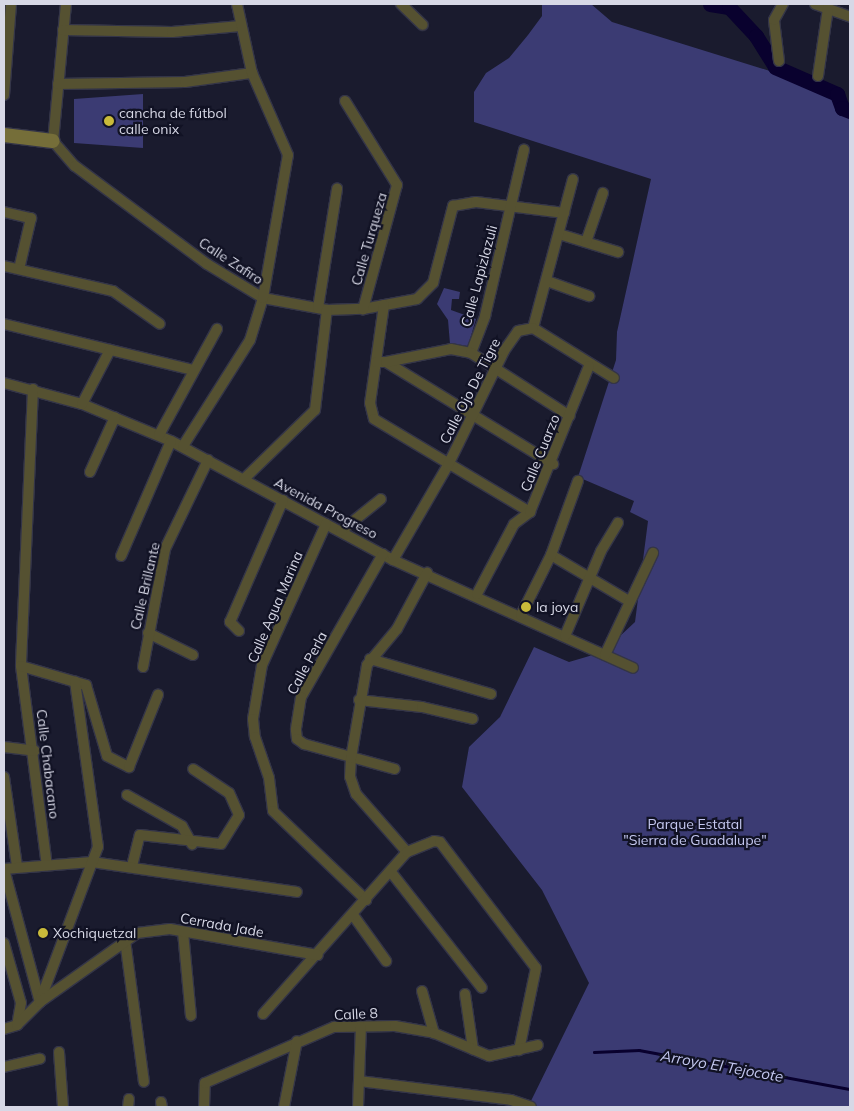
<!DOCTYPE html>
<meta charset="utf-8">
<style>
body{margin:0}
#map{position:relative;width:854px;height:1111px;overflow:hidden;background:#1a1b2e;font-family:Mulish,sans-serif}
div>[style]{position:absolute}
[style*='--x']{left:calc(var(--x)*1px);top:calc(var(--y)*1px);width:calc(var(--w)*1px);rotate:calc(var(--a)*1deg)}
.green>*{inset:0;background:#3b3b73}
.stream>*{height:2.5px;margin:-1.25px;padding:0 1.25px;transform-origin:1.25px;border-radius:1.25px;background:#09012e}
.river>*{height:15px;margin:-7.5px;padding:0 7.5px;transform-origin:7.5px;border-radius:7.5px;background:#09012e}
.roads{filter:drop-shadow(1px 0 #343548) drop-shadow(-1px 0 #343548) drop-shadow(0 1px #343548) drop-shadow(0 -1px #343548)}
.minor>*{height:10px;margin:-5px;padding:0 5px;transform-origin:5px;border-radius:5px;background:#555131}
.secondary>*{height:14px;margin:-7px;padding:0 7px;transform-origin:7px;border-radius:7px;background:#756e39}
.dots>*{width:14px;height:14px;translate:-50% -50%;box-sizing:border-box;border:2px solid #111224;border-radius:50%}
span{translate:-50% -50%;white-space:nowrap;text-align:center;line-height:1.15;-webkit-text-stroke:4.5px #111224;paint-order:stroke}
.poi-label{font-size:14px;color:#d7d8e6}
.left{translate:0 -50%;text-align:left}
.street-label{font-size:14px;color:#d7d8e6}
.park-label{font-size:14px;color:#c5c8f0}
.water-label{font-size:15px;color:#c3c7ef;font-style:italic}
.frame{position:absolute;inset:0;border:5px solid #d7d8e6;pointer-events:none}
</style>
<div id="map">
<div class="green">
<i style="clip-path:polygon(542px 4px,591px 4px,612px 22px,770px 71px,850px 107px,850px 1107px,528px 1107px,589px 983px,542px 890px,462px 787px,469px 747px,500px 717px,534px 647px,569px 662px,603px 652px,635px 622px,648px 521px,630px 512px,634px 501px,578px 477px,616px 360px,617px 332px,651px 179px,474px 122px,474px 92px,486px 73px,509px 58px,528px 35px,542px 16px)"></i>
<i style="clip-path:polygon(143px 94px,143px 148px,74px 143px,74px 99px)"></i>
<i style="clip-path:polygon(444px 288px,460px 292px,459px 299px,452px 299px,451px 310px,476px 319px,468px 346px,450px 344px,448px 320px,437px 304px)"></i>
</div>
<div class="stream">
<i style="--x:594;--y:1052;--w:45;--a:-2.5"></i>
<i style="--x:639;--y:1050;--w:215;--a:10.5"></i>
</div>
<div class="river">
<i style="--x:710;--y:4;--w:19;--a:9"></i>
<i style="--x:729;--y:7;--w:40;--a:47"></i>
<i style="--x:756;--y:36;--w:36;--a:58"></i>
<i style="--x:775;--y:67;--w:68;--a:23.5"></i>
<i style="--x:837;--y:94;--w:15;--a:70"></i>
<i style="--x:842;--y:108;--w:9;--a:21"></i>
</div>
<div class="roads">
<div class="minor">
<i style="--x:66;--y:4;--w:138;--a:95.4"></i>
<i style="--x:53;--y:141;--w:33;--a:49"></i>
<i style="--x:75;--y:166;--w:164;--a:36.6"></i>
<i style="--x:207;--y:264;--w:66;--a:31.3"></i>
<i style="--x:263;--y:298;--w:65;--a:10.6"></i>
<i style="--x:327;--y:310;--w:36;--a:-2"></i>
<i style="--x:363;--y:309;--w:55;--a:-10.5"></i>
<i style="--x:417;--y:299;--w:23;--a:-45"></i>
<i style="--x:433;--y:283;--w:80;--a:-75.4"></i>
<i style="--x:453;--y:206;--w:23;--a:-10"></i>
<i style="--x:476;--y:202;--w:89;--a:7.1"></i>
<i style="--x:401;--y:4;--w:30;--a:44"></i>
<i style="--x:815;--y:4;--w:37;--a:20"></i>
<i style="--x:63;--y:30;--w:109;--a:1.1"></i>
<i style="--x:172;--y:32;--w:69;--a:-5"></i>
<i style="--x:779;--y:61;--w:41;--a:-97"></i>
<i style="--x:774;--y:20;--w:18;--a:-61"></i>
<i style="--x:818;--y:76;--w:69;--a:-81.6"></i>
<i style="--x:58;--y:84;--w:127;--a:-0.9"></i>
<i style="--x:185;--y:82;--w:68;--a:-7.7"></i>
<i style="--x:4;--y:95;--w:91;--a:-85.6"></i>
<i style="--x:345;--y:101;--w:99;--a:58.2"></i>
<i style="--x:397;--y:185;--w:129;--a:105.3"></i>
<i style="--x:4;--y:212;--w:28;--a:13"></i>
<i style="--x:31;--y:218;--w:52;--a:103.2"></i>
<i style="--x:559;--y:234;--w:62;--a:17"></i>
<i style="--x:586;--y:242;--w:52;--a:-70.9"></i>
<i style="--x:4;--y:266;--w:112;--a:12.9"></i>
<i style="--x:113;--y:291;--w:57;--a:35.1"></i>
<i style="--x:547;--y:281;--w:45;--a:19.7"></i>
<i style="--x:384;--y:305;--w:99;--a:98.1"></i>
<i style="--x:370;--y:403;--w:16;--a:76"></i>
<i style="--x:374;--y:419;--w:182;--a:30.8"></i>
<i style="--x:318;--y:308;--w:121;--a:-80.9"></i>
<i style="--x:4;--y:324;--w:194;--a:13.7"></i>
<i style="--x:533;--y:328;--w:154;--a:-75"></i>
<i style="--x:533;--y:328;--w:95;--a:31.7"></i>
<i style="--x:471;--y:353;--w:40;--a:-69"></i>
<i style="--x:485;--y:316;--w:171;--a:-76.8"></i>
<i style="--x:376;--y:362;--w:10;--a:0"></i>
<i style="--x:386;--y:362;--w:196;--a:31.4"></i>
<i style="--x:386;--y:362;--w:66;--a:-11.3"></i>
<i style="--x:451;--y:349;--w:20;--a:11"></i>
<i style="--x:471;--y:353;--w:117;--a:32.5"></i>
<i style="--x:4;--y:383;--w:81;--a:15.1"></i>
<i style="--x:82;--y:404;--w:96;--a:22.6"></i>
<i style="--x:171;--y:441;--w:252;--a:28.2"></i>
<i style="--x:393;--y:560;--w:263;--a:24.2"></i>
<i style="--x:33;--y:389;--w:277;--a:92.5"></i>
<i style="--x:21;--y:666;--w:201;--a:82.6"></i>
<i style="--x:82;--y:404;--w:61;--a:-62.6"></i>
<i style="--x:159;--y:435;--w:121;--a:-61.3"></i>
<i style="--x:183;--y:446;--w:125;--a:-57.7"></i>
<i style="--x:250;--y:340;--w:44;--a:-72.8"></i>
<i style="--x:263;--y:298;--w:145;--a:-80.1"></i>
<i style="--x:288;--y:155;--w:90;--a:-113.7"></i>
<i style="--x:252;--y:73;--w:71;--a:-102.3"></i>
<i style="--x:90;--y:472;--w:60;--a:-65.6"></i>
<i style="--x:244;--y:479;--w:99;--a:-44.2"></i>
<i style="--x:315;--y:410;--w:101;--a:-83.2"></i>
<i style="--x:326;--y:524;--w:155;--a:114.4"></i>
<i style="--x:262;--y:665;--w:55;--a:99.5"></i>
<i style="--x:253;--y:719;--w:18;--a:84"></i>
<i style="--x:255;--y:737;--w:43;--a:71.1"></i>
<i style="--x:269;--y:778;--w:33;--a:83"></i>
<i style="--x:273;--y:811;--w:129;--a:43.7"></i>
<i style="--x:341;--y:531;--w:51;--a:-38.7"></i>
<i style="--x:383;--y:554;--w:165;--a:119.8"></i>
<i style="--x:301;--y:697;--w:33;--a:99"></i>
<i style="--x:296;--y:730;--w:9;--a:84"></i>
<i style="--x:297;--y:739;--w:9;--a:36"></i>
<i style="--x:304;--y:744;--w:94;--a:15.4"></i>
<i style="--x:551;--y:555;--w:91;--a:30.5"></i>
<i style="--x:121;--y:556;--w:125;--a:-66.5"></i>
<i style="--x:393;--y:560;--w:110;--a:-59.9"></i>
<i style="--x:448;--y:465;--w:127;--a:-63.8"></i>
<i style="--x:504;--y:351;--w:24;--a:-55"></i>
<i style="--x:518;--y:331;--w:15;--a:-11"></i>
<i style="--x:477;--y:594;--w:79;--a:-62.1"></i>
<i style="--x:514;--y:524;--w:20;--a:-37"></i>
<i style="--x:530;--y:512;--w:157;--a:-68"></i>
<i style="--x:521;--y:615;--w:67;--a:-63.4"></i>
<i style="--x:551;--y:555;--w:79;--a:-70"></i>
<i style="--x:239;--y:631;--w:13;--a:-135"></i>
<i style="--x:230;--y:622;--w:133;--a:-66.5"></i>
<i style="--x:148;--y:633;--w:50;--a:26.1"></i>
<i style="--x:565;--y:636;--w:92;--a:-67"></i>
<i style="--x:601;--y:551;--w:33;--a:-59"></i>
<i style="--x:605;--y:655;--w:113;--a:-64.8"></i>
<i style="--x:370;--y:659;--w:126;--a:16.1"></i>
<i style="--x:21;--y:666;--w:68;--a:16.3"></i>
<i style="--x:86;--y:685;--w:74;--a:73.5"></i>
<i style="--x:107;--y:756;--w:25;--a:27"></i>
<i style="--x:129;--y:767;--w:78;--a:-68.1"></i>
<i style="--x:143;--y:667;--w:120;--a:-79.4"></i>
<i style="--x:165;--y:549;--w:99;--a:-64.2"></i>
<i style="--x:359;--y:700;--w:63;--a:6.3"></i>
<i style="--x:422;--y:707;--w:52;--a:13.2"></i>
<i style="--x:4;--y:747;--w:31;--a:7"></i>
<i style="--x:4;--y:777;--w:90;--a:81.7"></i>
<i style="--x:127;--y:795;--w:63;--a:29.4"></i>
<i style="--x:182;--y:826;--w:21;--a:61"></i>
<i style="--x:407;--y:852;--w:77;--a:-131.3"></i>
<i style="--x:356;--y:794;--w:18;--a:-109"></i>
<i style="--x:350;--y:777;--w:19;--a:-87"></i>
<i style="--x:351;--y:758;--w:94;--a:-80.2"></i>
<i style="--x:367;--y:665;--w:47;--a:-50.2"></i>
<i style="--x:397;--y:629;--w:64;--a:-61.8"></i>
<i style="--x:132;--y:866;--w:32;--a:-76"></i>
<i style="--x:140;--y:835;--w:81;--a:6.3"></i>
<i style="--x:221;--y:844;--w:34;--a:-58"></i>
<i style="--x:239;--y:815;--w:24;--a:-114"></i>
<i style="--x:229;--y:793;--w:43;--a:-146.3"></i>
<i style="--x:4;--y:869;--w:88;--a:-4.5"></i>
<i style="--x:92;--y:862;--w:207;--a:8.3"></i>
<i style="--x:4;--y:869;--w:138;--a:74.9"></i>
<i style="--x:391;--y:872;--w:147;--a:51.9"></i>
<i style="--x:353;--y:915;--w:57;--a:54.3"></i>
<i style="--x:183;--y:932;--w:84;--a:84.6"></i>
<i style="--x:125;--y:940;--w:143;--a:82.4"></i>
<i style="--x:4;--y:943;--w:62;--a:74.2"></i>
<i style="--x:21;--y:1003;--w:22;--a:100"></i>
<i style="--x:422;--y:991;--w:44;--a:74.1"></i>
<i style="--x:465;--y:994;--w:56;--a:81.7"></i>
<i style="--x:40;--y:1001;--w:165;--a:-69.4"></i>
<i style="--x:98;--y:847;--w:167;--a:-97.9"></i>
<i style="--x:263;--y:1014;--w:217;--a:-48.4"></i>
<i style="--x:407;--y:852;--w:29;--a:-22"></i>
<i style="--x:434;--y:841;--w:6;--a:9"></i>
<i style="--x:440;--y:842;--w:158;--a:52.7"></i>
<i style="--x:536;--y:968;--w:84;--a:101.7"></i>
<i style="--x:4;--y:1029;--w:14;--a:-17"></i>
<i style="--x:17;--y:1025;--w:33;--a:-45"></i>
<i style="--x:40;--y:1002;--w:119;--a:-35.4"></i>
<i style="--x:137;--y:933;--w:33;--a:-7"></i>
<i style="--x:170;--y:929;--w:150;--a:10"></i>
<i style="--x:59;--y:1052;--w:55;--a:85.8"></i>
<i style="--x:4;--y:1067;--w:37;--a:-13"></i>
<i style="--x:359;--y:1081;--w:153;--a:7.1"></i>
<i style="--x:511;--y:1100;--w:21;--a:19"></i>
<i style="--x:161;--y:1102;--w:5;--a:79"></i>
<i style="--x:128;--y:1107;--w:8;--a:-83"></i>
<i style="--x:204;--y:1107;--w:24;--a:-88"></i>
<i style="--x:205;--y:1083;--w:141;--a:-23.5"></i>
<i style="--x:334;--y:1027;--w:61;--a:-0.9"></i>
<i style="--x:395;--y:1026;--w:40;--a:10"></i>
<i style="--x:434;--y:1033;--w:60;--a:22.7"></i>
<i style="--x:489;--y:1056;--w:50;--a:-12.7"></i>
<i style="--x:284;--y:1107;--w:67;--a:-78.9"></i>
<i style="--x:358;--y:1107;--w:80;--a:-87.9"></i>
</div>
<div class="secondary">
<i style="--x:4;--y:135;--w:49;--a:7"></i>
</div>
</div>
<div class="dots">
<i style="left:109px;top:121px;background:#c9ba3a"></i>
<i style="left:526px;top:607px;background:#c9ba3a"></i>
<i style="left:43px;top:933px;background:#c9ba3a"></i>
</div>
<div class="poi-label">
<span class="left" style="left:119px;top:121px">cancha de fútbol<br>calle onix</span>
<span class="left" style="left:536px;top:607px">la joya</span>
<span class="left" style="left:53px;top:933px">Xochiquetzal</span>
</div>
<div class="street-label">
<span style="left:369px;top:239px;rotate:-74deg">Calle Turqueza</span>
<span style="left:231px;top:261px;rotate:33deg">Calle Zafiro</span>
<span style="left:479px;top:276px;rotate:-75deg">Calle Lapizlazuli</span>
<span style="left:470px;top:391px;rotate:-63deg">Calle Ojo De Tigre</span>
<span style="left:540px;top:453px;rotate:-68deg">Calle Cuarzo</span>
<span style="left:326px;top:508px;rotate:28deg">Avenida Progreso</span>
<span style="left:145px;top:586px;rotate:-77deg">Calle Brillante</span>
<span style="left:275px;top:607px;rotate:-67deg">Calle Agua Marina</span>
<span style="left:307px;top:663px;rotate:-62deg">Calle Perla</span>
<span style="left:48px;top:764px;rotate:83deg">Calle Chabacano</span>
<span style="left:222px;top:925px;rotate:10deg">Cerrada Jade</span>
<span style="left:356px;top:1014px;rotate:-3deg">Calle 8</span>
</div>
<div class="park-label">
<span style="left:695px;top:832px">Parque Estatal<br>"Sierra de Guadalupe"</span>
</div>
<div class="water-label">
<span style="left:722px;top:1066px;rotate:10deg">Arroyo El Tejocote</span>
</div>
<div class="frame"></div>
</div>
